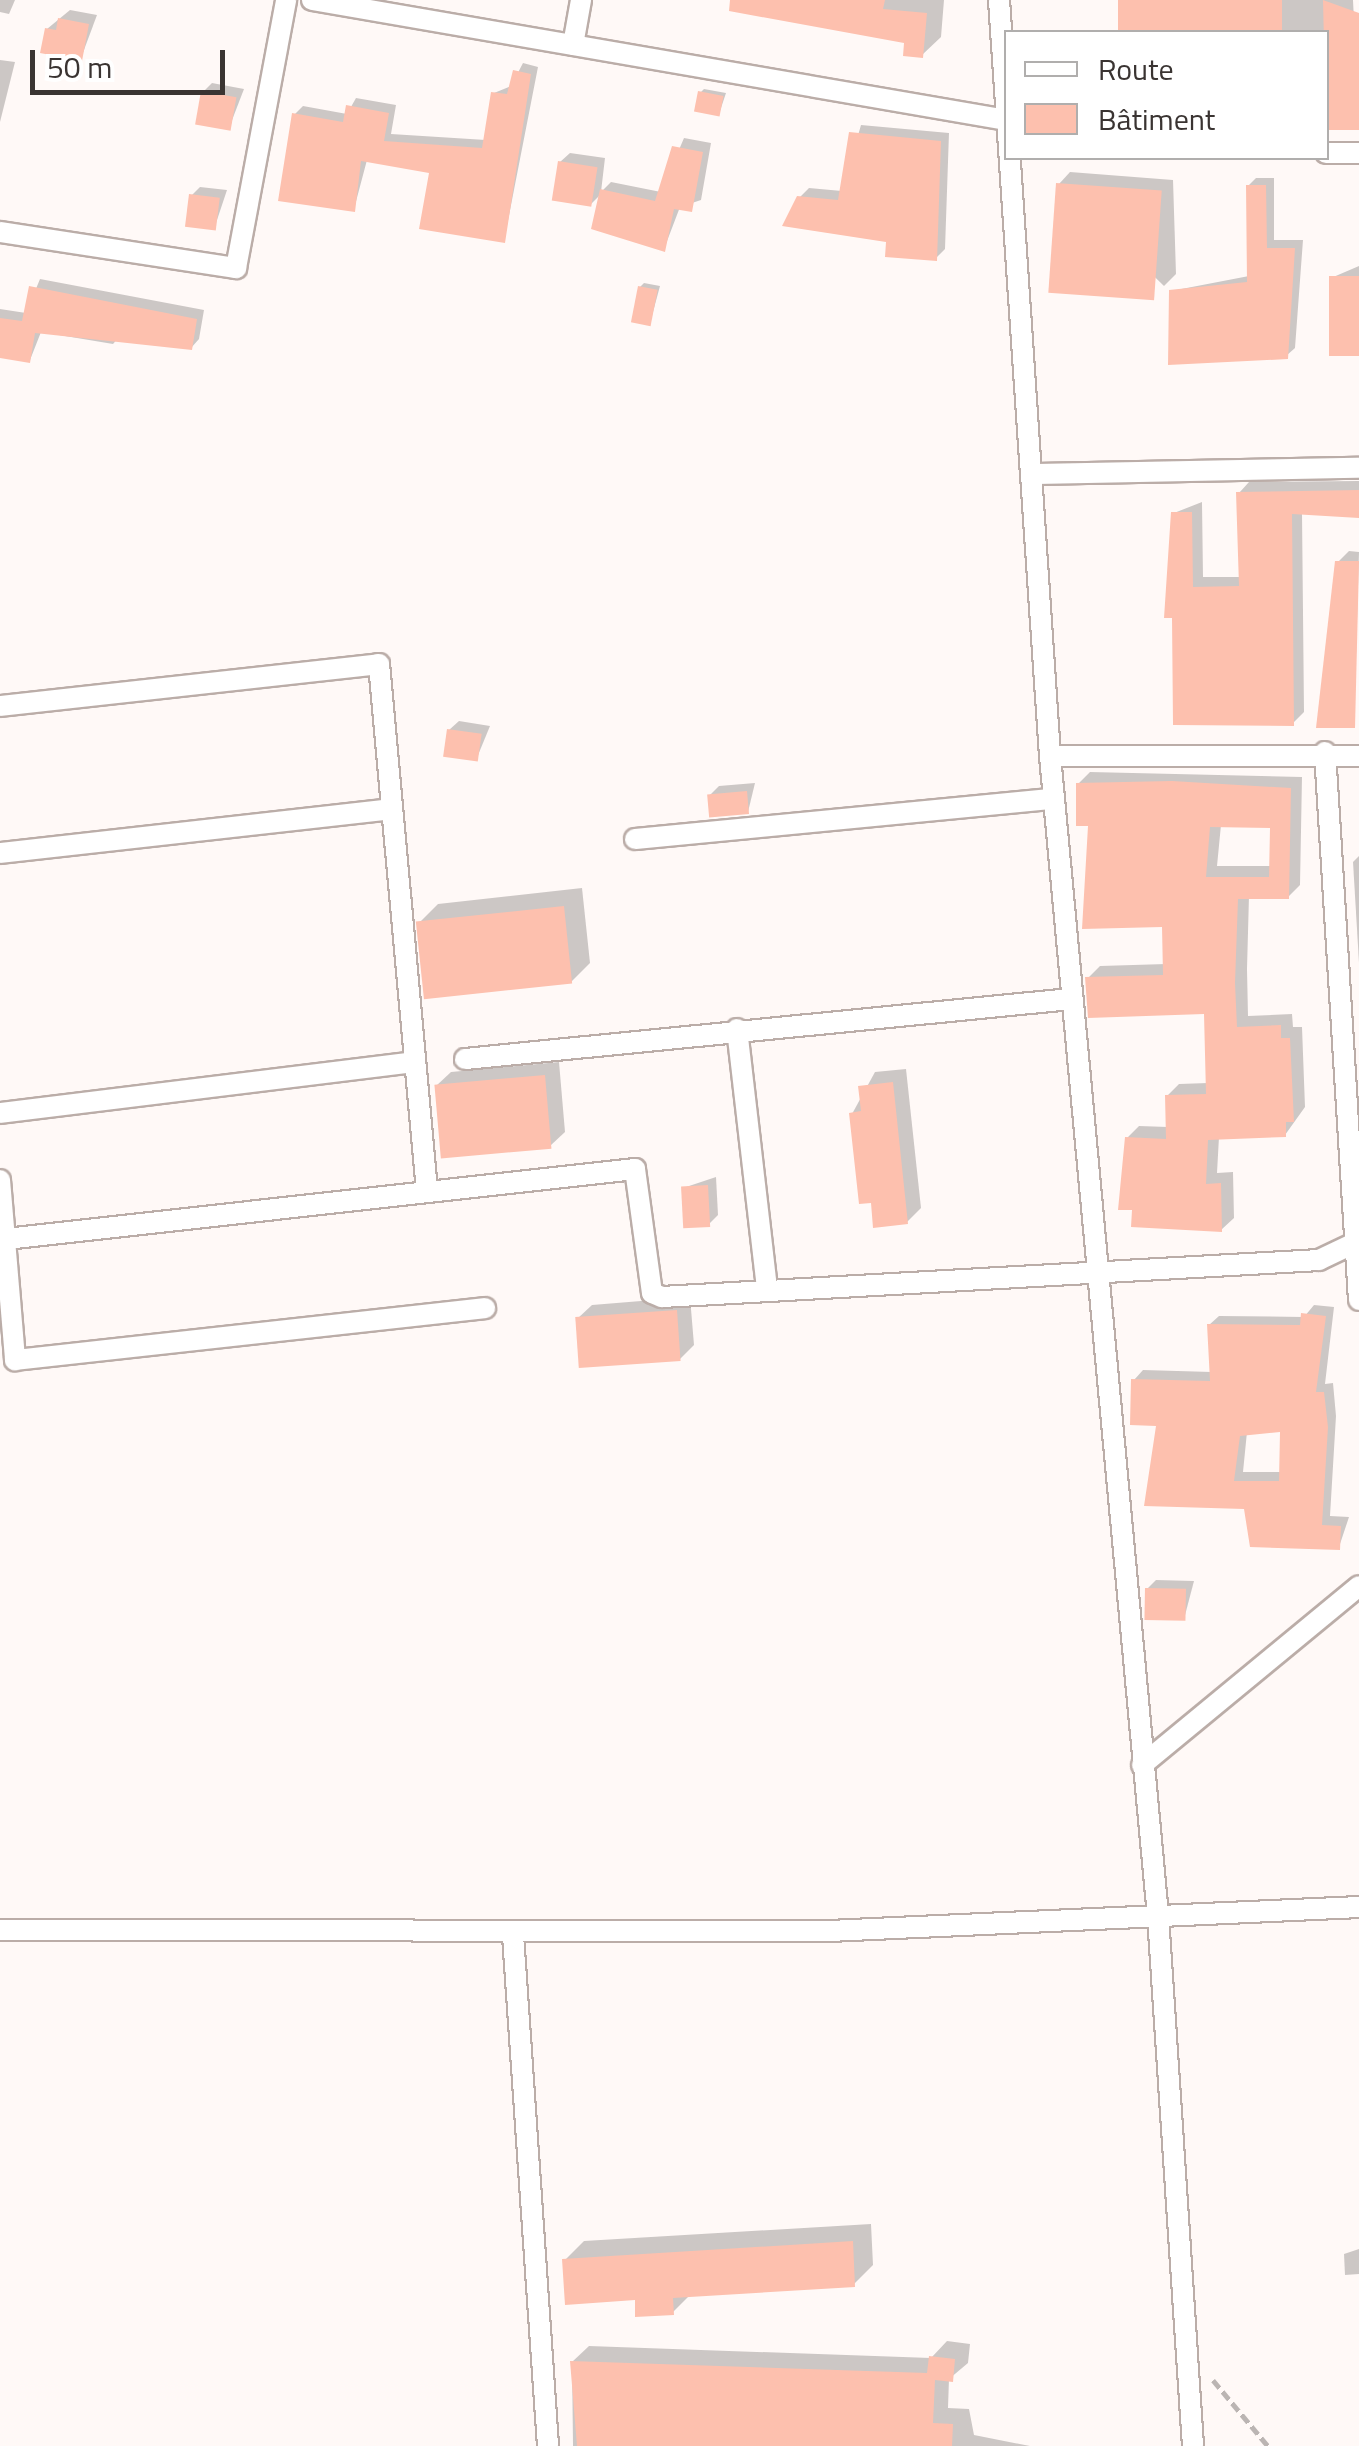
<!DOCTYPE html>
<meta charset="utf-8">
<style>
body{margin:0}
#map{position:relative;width:1359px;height:2446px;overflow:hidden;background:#fff9f7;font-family:"Titillium Web",sans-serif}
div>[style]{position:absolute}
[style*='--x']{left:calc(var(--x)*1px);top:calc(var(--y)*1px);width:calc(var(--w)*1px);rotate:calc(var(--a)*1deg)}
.shadow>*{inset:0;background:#0003}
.building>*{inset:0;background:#fdc0ae;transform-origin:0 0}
.path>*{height:5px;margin-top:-2.5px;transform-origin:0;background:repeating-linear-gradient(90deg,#bbb5b3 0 10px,transparent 0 15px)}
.roads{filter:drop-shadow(2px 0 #bbada8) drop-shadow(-2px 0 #bbada8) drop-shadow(0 2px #bbada8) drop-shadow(0 -2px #bbada8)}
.street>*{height:20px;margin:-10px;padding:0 10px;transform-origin:10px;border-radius:10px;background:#fff}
span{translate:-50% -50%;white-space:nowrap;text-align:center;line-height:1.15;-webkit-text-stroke:8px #fff;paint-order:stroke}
.legend{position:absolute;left:1004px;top:30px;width:325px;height:130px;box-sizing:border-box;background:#fff;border:2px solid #b0aead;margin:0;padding:12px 18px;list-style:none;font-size:30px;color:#3a3432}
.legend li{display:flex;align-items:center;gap:20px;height:50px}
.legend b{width:50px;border:2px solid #b0aead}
.scale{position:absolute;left:30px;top:50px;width:195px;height:45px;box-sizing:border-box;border:5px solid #3a3432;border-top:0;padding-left:12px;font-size:30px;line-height:35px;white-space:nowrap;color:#3a3432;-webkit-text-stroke:8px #fff;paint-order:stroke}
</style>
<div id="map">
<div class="shadow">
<i style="clip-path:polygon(0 0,15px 0,9px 14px,0 12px)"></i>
<i style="clip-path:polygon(759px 0,944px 0,941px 37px,922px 55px,907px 41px)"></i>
<i style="clip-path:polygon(1107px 0,1353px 0,1359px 123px,1326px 32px,1121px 32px,1120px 0)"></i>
<i style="clip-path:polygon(70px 10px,97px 15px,81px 58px,47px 29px)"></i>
<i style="clip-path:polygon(0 60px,15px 62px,0 122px)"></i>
<i style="clip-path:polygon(523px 63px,538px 67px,504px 241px,432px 171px,367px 160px,354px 209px,295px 114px,303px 106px,347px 114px,356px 98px,396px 105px,391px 134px,486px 140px,494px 93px,511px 86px)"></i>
<i style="clip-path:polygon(212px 83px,244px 89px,229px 128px,203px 92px)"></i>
<i style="clip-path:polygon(704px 89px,726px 93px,719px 114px,700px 93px)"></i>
<i style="clip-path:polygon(861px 125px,949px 133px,945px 249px,936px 258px,799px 198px,809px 188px,842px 191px)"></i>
<i style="clip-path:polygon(684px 138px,711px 143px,701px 200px,680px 207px,664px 249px,601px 194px,591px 204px,560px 162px,570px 153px,605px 158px,601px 192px,611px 182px,661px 192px)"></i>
<i style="clip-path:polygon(1070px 172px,1173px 180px,1176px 274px,1164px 286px,1059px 184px)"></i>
<i style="clip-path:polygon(1256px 178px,1274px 178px,1274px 240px,1303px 240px,1295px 348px,1286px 356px,1171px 291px,1249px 276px,1248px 186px)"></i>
<i style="clip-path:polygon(200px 187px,227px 190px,214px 229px,191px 196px)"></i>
<i style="clip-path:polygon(1359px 266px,1359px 353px,1331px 278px)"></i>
<i style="clip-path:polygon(40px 279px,204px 310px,199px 339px,191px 348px,120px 336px,113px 344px,41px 332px,30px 360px,0 355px,0 309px,26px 313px)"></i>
<i style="clip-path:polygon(644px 283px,660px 286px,650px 323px,640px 287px)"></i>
<i style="clip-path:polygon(1359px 481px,1359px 515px,1302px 512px,1304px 712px,1293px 723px,1175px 722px,1174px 513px,1202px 502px,1203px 577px,1241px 577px,1239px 493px,1249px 482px)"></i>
<i style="clip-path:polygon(1349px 551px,1359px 552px,1354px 725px,1337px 563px)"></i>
<i style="clip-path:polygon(459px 721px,490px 726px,476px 760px,449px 730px)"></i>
<i style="clip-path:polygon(evenodd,1090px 772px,1302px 777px,1300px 885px,1288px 897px,1249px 896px,1247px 969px,1248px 1016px,1292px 1014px,1293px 1027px,1302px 1027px,1305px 1107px,1285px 1135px,1219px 1137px,1217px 1173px,1233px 1172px,1234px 1218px,1221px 1230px,1127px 1138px,1139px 1126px,1168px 1127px,1167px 1096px,1179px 1084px,1208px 1083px,1206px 1012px,1088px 978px,1100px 966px,1166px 964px,1165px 925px,1091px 823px,1078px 784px,1090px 772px,1221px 825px,1272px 826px,1272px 866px,1217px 866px,1221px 825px)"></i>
<i style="clip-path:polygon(755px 783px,748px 812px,710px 795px,719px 786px)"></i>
<i style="clip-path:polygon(1359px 856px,1359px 963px,1353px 862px)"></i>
<i style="clip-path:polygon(582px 888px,590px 963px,571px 982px,419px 923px,438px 904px)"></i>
<i style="clip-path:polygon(559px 1062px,565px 1132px,550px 1146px,436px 1086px,451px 1072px)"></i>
<i style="clip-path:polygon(906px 1069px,921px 1208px,907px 1222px,873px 1200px,852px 1114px,875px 1072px)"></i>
<i style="clip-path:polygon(716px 1177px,718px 1215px,709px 1224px,683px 1188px)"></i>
<i style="clip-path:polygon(690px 1297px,694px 1345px,680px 1359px,577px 1319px,592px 1305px)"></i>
<i style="clip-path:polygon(evenodd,1314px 1305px,1334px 1307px,1325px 1384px,1333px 1383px,1336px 1416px,1330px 1516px,1349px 1517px,1339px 1547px,1246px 1507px,1159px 1424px,1134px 1380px,1143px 1370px,1212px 1372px,1209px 1325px,1219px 1316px,1304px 1317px,1314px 1305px,1282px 1429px,1282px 1472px,1243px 1472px,1247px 1432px,1282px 1429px)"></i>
<i style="clip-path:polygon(1156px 1580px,1194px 1581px,1184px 1619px,1147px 1589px)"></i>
<i style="clip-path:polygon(871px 2224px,873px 2265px,854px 2284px,691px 2294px,673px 2312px,565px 2260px,584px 2241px)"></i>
<i style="clip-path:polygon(1359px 2249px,1359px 2274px,1345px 2275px,1344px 2254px)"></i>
<i style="clip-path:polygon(947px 2341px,970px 2344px,968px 2363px,949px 2379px,948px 2408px,969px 2409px,974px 2435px,1030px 2446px,573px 2446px,572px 2362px,589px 2346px,931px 2358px)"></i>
</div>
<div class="building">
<i style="clip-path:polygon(730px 0,885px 0,883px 9px,927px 13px,923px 58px,903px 56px,904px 43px,729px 11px)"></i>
<i style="left:1118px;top:0;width:164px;height:32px"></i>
<i style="clip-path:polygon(1323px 0,1359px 13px,1359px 130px,1326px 130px)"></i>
<i style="clip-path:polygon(58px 18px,89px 24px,82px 61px,40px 53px,45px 28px,56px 30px)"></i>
<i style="clip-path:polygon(513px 70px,531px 74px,505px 243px,419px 229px,429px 173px,361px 161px,355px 212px,278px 201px,292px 113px,343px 122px,346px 105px,389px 113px,384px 141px,482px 148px,491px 92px,507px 94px)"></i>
<i style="left:201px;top:91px;width:36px;height:34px;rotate:10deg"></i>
<i style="left:698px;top:91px;width:26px;height:21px;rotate:11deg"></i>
<i style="clip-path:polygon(849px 132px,941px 141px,937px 261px,885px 257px,886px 242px,782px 226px,797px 196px,838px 200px)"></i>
<i style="clip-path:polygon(672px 146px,703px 152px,692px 212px,674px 209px,665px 252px,591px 229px,600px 189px,655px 201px)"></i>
<i style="left:558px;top:161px;width:40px;height:40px;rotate:9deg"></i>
<i style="left:1056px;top:183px;width:106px;height:110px;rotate:4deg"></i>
<i style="clip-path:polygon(1246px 185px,1266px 185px,1267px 248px,1295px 248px,1288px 359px,1168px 365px,1169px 290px,1247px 282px)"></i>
<i style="left:189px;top:194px;width:31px;height:33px;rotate:7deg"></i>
<i style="left:1359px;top:276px;width:80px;height:30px;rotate:90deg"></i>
<i style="clip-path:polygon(29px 286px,197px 319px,192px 350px,35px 333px,30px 363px,0 358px,0 318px,22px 321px)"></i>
<i style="left:638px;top:286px;width:20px;height:37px;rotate:11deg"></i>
<i style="clip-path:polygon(1359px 490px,1359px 518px,1292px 514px,1294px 726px,1173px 725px,1172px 618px,1164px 618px,1171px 512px,1192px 512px,1193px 587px,1239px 586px,1236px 492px)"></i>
<i style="clip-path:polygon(1335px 561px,1359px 561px,1355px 728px,1316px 728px)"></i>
<i style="left:447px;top:729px;width:35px;height:28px;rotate:8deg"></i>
<i style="clip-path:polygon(evenodd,1172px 781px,1291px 788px,1289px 899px,1238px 899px,1235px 983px,1237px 1027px,1281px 1025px,1281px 1038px,1290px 1038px,1294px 1122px,1286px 1122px,1286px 1137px,1208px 1140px,1206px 1184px,1221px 1183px,1222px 1232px,1131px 1227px,1132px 1210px,1118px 1210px,1125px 1137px,1166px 1139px,1165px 1095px,1206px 1094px,1204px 1014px,1088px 1018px,1085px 977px,1163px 975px,1162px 927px,1082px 929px,1088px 826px,1076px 826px,1076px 783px,1172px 781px,1210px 827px,1270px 828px,1269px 877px,1206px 877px,1210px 827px)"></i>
<i style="left:747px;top:791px;width:23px;height:40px;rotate:85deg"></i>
<i style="left:564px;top:906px;width:78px;height:149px;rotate:84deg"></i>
<i style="left:545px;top:1075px;width:74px;height:111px;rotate:85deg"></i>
<i style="clip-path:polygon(893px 1082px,908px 1224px,873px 1228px,871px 1203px,859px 1204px,849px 1113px,861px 1111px,858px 1086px)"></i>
<i style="left:708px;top:1185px;width:42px;height:27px;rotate:87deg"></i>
<i style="left:677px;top:1310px;width:51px;height:102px;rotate:86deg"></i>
<i style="clip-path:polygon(evenodd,1301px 1313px,1326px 1316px,1316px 1392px,1324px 1392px,1328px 1427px,1322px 1525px,1341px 1526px,1340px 1550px,1250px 1547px,1244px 1509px,1144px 1506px,1156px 1426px,1130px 1425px,1131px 1379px,1210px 1381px,1207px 1324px,1300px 1325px,1301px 1313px,1280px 1432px,1279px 1481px,1234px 1481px,1240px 1436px,1280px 1432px)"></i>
<i style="left:1145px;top:1588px;width:41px;height:32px;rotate:1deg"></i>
<i style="clip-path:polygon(853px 2241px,855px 2287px,673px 2298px,674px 2315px,635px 2317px,635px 2300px,565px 2305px,562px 2259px)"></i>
<i style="clip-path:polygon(929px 2356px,955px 2359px,953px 2382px,935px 2380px,933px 2423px,953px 2424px,952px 2446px,577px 2446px,570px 2361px,927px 2373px)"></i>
</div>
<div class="path">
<i style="--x:1213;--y:2380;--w:86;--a:50.2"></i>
</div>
<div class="roads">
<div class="street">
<i style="--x:312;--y:0;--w:704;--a:9.81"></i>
<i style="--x:999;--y:0;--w:758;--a:86.14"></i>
<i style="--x:1050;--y:756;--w:1165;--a:84.68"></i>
<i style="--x:1158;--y:1916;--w:531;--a:86.22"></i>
<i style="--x:573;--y:45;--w:46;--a:-79.9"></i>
<i style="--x:1326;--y:153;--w:33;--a:0"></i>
<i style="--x:0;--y:232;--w:239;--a:8.7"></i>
<i style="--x:236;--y:268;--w:273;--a:-79.4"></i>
<i style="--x:1033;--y:474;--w:326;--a:-1.1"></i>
<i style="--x:0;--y:706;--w:381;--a:-6.3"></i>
<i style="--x:379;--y:664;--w:528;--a:84.79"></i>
<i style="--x:1325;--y:752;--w:549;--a:86.45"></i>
<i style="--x:1050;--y:756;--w:309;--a:0"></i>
<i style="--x:635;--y:839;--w:420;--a:-5.5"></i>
<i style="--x:0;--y:853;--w:394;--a:-6.4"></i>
<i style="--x:737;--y:1029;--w:262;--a:83.4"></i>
<i style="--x:465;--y:1059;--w:608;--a:-5.66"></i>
<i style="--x:0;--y:1113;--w:413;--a:-7"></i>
<i style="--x:0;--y:1180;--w:181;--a:85.2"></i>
<i style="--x:15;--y:1360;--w:473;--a:-6.3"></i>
<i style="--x:6;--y:1239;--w:633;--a:-6.35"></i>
<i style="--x:635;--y:1169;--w:125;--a:82.2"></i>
<i style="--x:652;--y:1293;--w:11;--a:22"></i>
<i style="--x:662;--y:1297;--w:658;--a:-3.22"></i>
<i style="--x:1319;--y:1260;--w:44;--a:-25.4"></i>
<i style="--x:1142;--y:1765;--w:281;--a:-39.5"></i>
<i style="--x:0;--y:1930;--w:829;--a:0.07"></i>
<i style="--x:829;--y:1931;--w:531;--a:-2.59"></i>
<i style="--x:513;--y:1935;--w:512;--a:86.08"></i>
</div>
</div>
<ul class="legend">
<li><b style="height:12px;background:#fff"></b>Route</li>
<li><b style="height:28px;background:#fdc0ae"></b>Bâtiment</li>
</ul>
<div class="scale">50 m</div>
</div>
